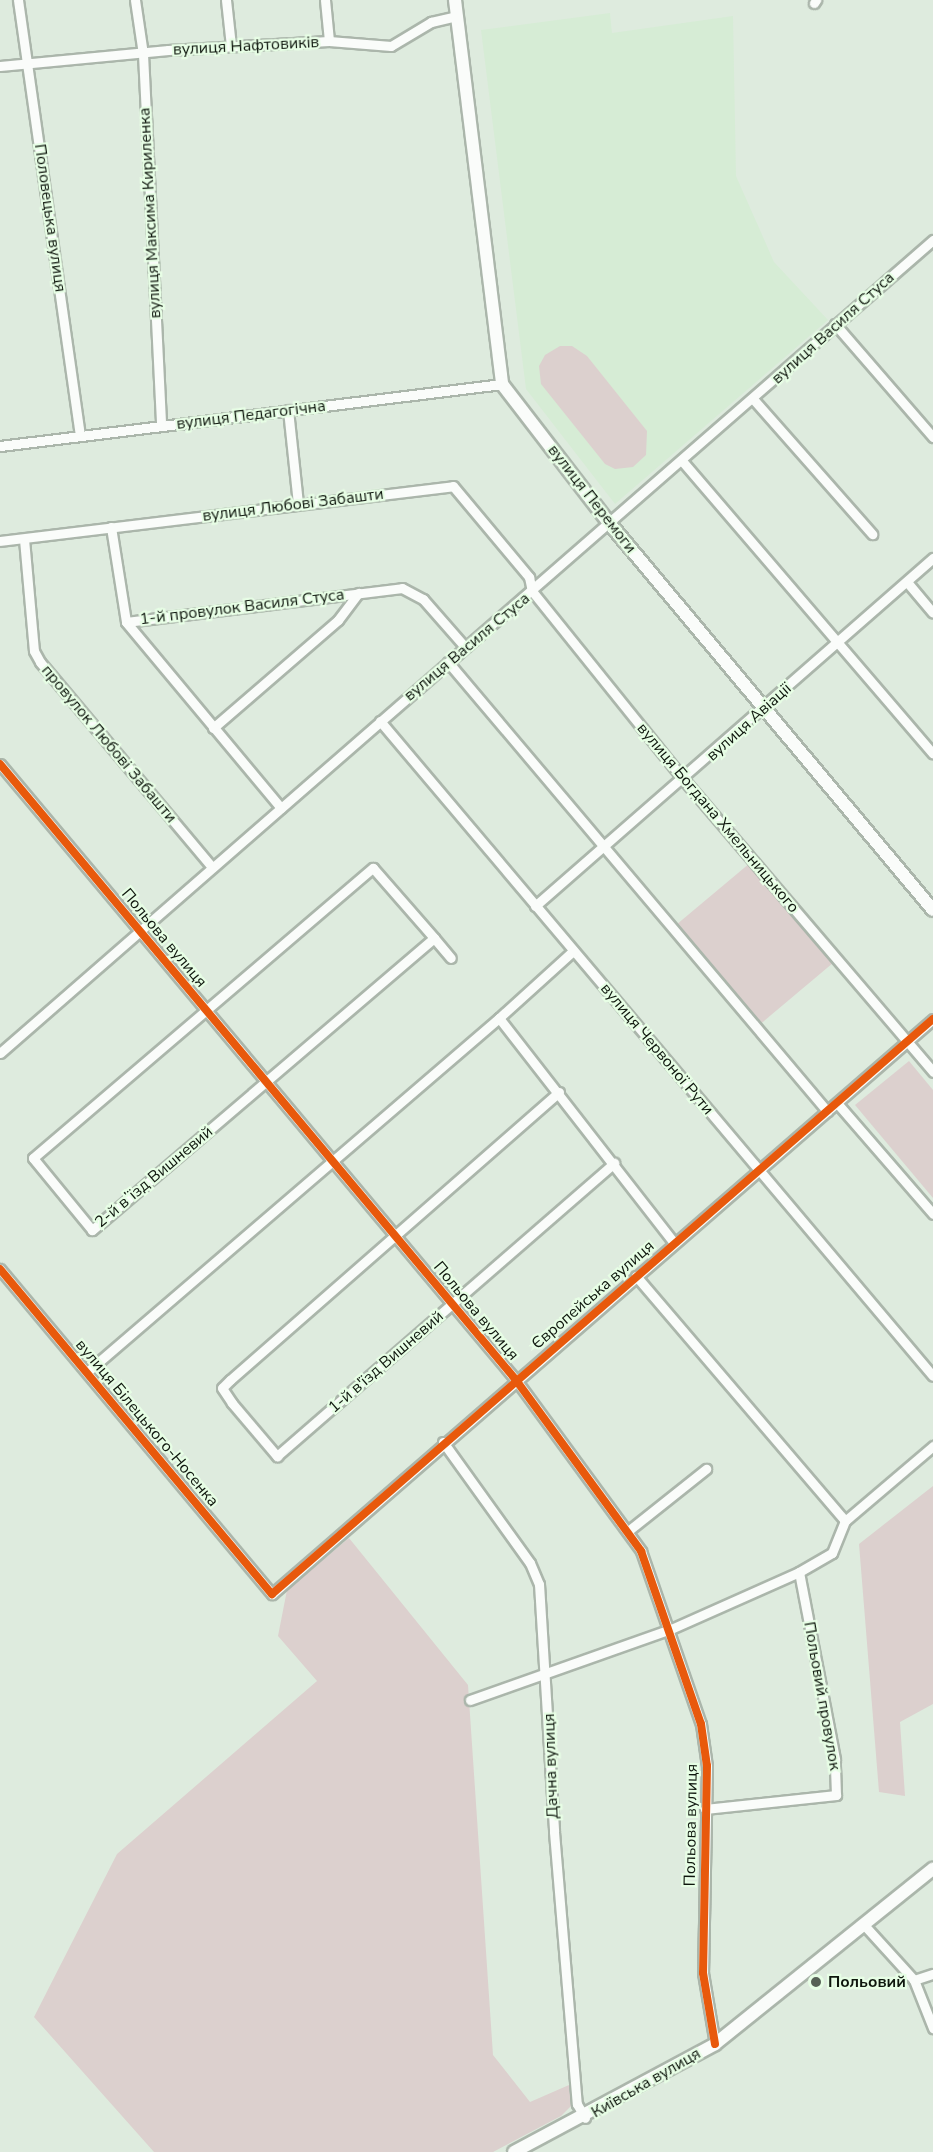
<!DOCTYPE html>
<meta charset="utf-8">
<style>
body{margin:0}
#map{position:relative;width:933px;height:2152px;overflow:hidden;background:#deebde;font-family:"Nunito Sans",sans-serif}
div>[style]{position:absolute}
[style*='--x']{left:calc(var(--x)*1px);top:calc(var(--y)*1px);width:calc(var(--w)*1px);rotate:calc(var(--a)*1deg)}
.built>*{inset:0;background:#d6ecd5}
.green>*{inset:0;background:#dcd0ce;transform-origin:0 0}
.roads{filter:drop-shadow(2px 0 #abb6ab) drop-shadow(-2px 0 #abb6ab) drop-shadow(0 2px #abb6ab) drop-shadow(0 -2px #abb6ab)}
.minor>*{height:9px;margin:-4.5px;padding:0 4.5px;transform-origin:4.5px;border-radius:4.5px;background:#fafcfa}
.tertiary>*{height:12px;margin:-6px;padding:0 6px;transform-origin:6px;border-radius:6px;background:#fafcfa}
.cycleway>*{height:8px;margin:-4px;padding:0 4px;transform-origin:4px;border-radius:4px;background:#e8590c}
.dots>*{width:16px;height:16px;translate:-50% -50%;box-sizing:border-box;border:3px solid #e7fee5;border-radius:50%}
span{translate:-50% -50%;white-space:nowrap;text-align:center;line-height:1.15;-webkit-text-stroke:4.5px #e7fee5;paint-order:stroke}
.street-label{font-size:16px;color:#0e160d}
.poi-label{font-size:16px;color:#0e160d;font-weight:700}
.left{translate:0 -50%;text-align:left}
</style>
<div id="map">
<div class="built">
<i style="clip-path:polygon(610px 13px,612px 33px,733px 16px,736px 176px,774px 262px,828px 320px,615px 504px,526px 389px,481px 30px)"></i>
</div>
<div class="green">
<i style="clip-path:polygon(572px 346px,587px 356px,647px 431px,646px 455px,633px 467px,615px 469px,605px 464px,541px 384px,539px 366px,545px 355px,560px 346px)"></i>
<i style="left:750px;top:863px;width:130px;height:97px;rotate:50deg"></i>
<i style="clip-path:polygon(909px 1061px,933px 1090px,933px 1198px,855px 1105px)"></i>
<i style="clip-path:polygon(933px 1486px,933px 1704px,900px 1722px,905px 1796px,879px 1792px,859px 1544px)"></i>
<i style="clip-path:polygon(349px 1538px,468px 1685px,493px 2055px,530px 2102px,569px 2085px,571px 2106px,561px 2116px,493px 2152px,154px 2152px,34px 2017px,117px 1854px,317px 1681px,278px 1636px,287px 1590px)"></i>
</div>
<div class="roads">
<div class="minor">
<i style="--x:18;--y:0;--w:440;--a:81.9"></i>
<i style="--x:135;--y:0;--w:55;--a:81.6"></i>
<i style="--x:143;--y:54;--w:372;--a:87.2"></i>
<i style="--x:226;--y:0;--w:46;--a:83.8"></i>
<i style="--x:325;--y:0;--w:41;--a:84.4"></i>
<i style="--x:814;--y:3;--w:4;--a:-56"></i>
<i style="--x:0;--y:66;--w:169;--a:-5.4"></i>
<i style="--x:168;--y:50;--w:161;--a:-3.2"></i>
<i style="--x:329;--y:41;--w:62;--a:4.6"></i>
<i style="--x:391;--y:46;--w:47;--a:-31"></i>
<i style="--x:431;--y:22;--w:27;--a:-13"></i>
<i style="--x:835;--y:324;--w:150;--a:49.1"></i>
<i style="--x:754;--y:400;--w:179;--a:48.6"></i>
<i style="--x:288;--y:410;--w:95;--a:83.9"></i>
<i style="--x:0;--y:446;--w:506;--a:-7.04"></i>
<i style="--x:683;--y:462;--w:384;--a:49.4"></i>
<i style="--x:111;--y:527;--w:96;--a:81"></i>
<i style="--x:126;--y:622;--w:242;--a:50.2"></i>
<i style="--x:24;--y:539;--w:112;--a:84.9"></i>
<i style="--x:34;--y:651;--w:13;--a:61"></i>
<i style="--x:40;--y:662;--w:268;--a:50"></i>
<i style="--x:0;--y:541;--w:456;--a:-6.9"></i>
<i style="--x:453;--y:486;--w:119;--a:50.1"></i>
<i style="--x:529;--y:577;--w:14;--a:78"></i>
<i style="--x:532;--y:591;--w:243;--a:51.2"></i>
<i style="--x:684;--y:780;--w:384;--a:49.5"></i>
<i style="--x:907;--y:582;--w:40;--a:50"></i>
<i style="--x:126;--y:622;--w:278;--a:-7"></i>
<i style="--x:402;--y:588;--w:24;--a:28"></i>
<i style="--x:423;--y:599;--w:64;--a:48.8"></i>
<i style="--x:448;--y:662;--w:588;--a:49.83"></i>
<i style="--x:380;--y:721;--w:857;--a:49.83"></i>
<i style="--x:213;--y:728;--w:165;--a:-40.8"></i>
<i style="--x:338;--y:620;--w:34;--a:-53"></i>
<i style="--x:0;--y:764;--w:804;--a:50.05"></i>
<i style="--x:516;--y:1380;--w:212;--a:53.8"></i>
<i style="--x:641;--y:1551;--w:183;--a:70.9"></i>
<i style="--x:701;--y:1724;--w:42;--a:81.9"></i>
<i style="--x:707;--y:1766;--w:207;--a:91.1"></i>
<i style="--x:703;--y:1973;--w:72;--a:80.4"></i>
<i style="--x:373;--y:868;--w:93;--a:48.9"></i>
<i style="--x:434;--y:938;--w:450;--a:139.5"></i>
<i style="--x:92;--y:1230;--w:93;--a:-129.3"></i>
<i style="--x:33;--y:1158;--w:447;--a:-40.5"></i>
<i style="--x:535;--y:906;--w:529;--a:-41.17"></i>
<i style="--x:434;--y:938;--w:26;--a:50"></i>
<i style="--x:499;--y:1018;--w:100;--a:-42.2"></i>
<i style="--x:0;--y:1053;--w:1238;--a:-41.07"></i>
<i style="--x:559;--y:1092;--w:437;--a:138.8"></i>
<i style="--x:230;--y:1380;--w:11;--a:135"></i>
<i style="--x:222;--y:1388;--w:18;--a:56"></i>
<i style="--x:232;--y:1403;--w:70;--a:49.7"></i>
<i style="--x:277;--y:1456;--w:447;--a:-41"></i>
<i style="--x:837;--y:1103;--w:147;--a:49.1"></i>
<i style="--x:0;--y:1269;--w:424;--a:50.1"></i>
<i style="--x:272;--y:1594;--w:876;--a:-41.02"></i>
<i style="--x:636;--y:1276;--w:322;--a:49.5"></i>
<i style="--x:87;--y:1372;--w:543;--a:-40.67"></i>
<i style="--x:499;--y:1018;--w:285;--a:52.1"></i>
<i style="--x:443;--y:1442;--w:149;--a:54.3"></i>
<i style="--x:530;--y:1563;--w:23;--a:67"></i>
<i style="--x:539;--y:1584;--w:248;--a:86.5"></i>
<i style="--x:554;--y:1832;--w:273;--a:85.2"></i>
<i style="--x:577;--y:2104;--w:16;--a:60"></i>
<i style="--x:628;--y:1531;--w:100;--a:-38.5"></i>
<i style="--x:470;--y:1700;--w:213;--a:-19.5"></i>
<i style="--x:671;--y:1629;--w:140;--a:-24"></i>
<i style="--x:799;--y:1572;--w:38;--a:-30"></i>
<i style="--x:832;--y:1553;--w:35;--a:-68"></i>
<i style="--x:845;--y:1521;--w:116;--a:-40.4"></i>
<i style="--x:705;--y:1809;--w:132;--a:-6.1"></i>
<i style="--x:836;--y:1795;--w:36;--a:-92"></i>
<i style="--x:835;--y:1759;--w:190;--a:-100.9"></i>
<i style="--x:865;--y:1926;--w:73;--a:47.8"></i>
<i style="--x:914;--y:1980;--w:52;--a:68.4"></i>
<i style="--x:914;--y:1980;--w:20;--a:-18"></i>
</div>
<div class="tertiary">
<i style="--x:455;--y:0;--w:387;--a:83"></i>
<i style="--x:502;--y:384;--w:177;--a:52.4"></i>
<i style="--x:610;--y:524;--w:503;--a:50.08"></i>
<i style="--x:514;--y:2152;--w:228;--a:-28.2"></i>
<i style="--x:715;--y:2044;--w:280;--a:-38.8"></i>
</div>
</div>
<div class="cycleway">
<i style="--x:0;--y:764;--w:804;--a:50.05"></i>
<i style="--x:516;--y:1380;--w:212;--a:53.8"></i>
<i style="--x:641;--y:1551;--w:183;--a:70.9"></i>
<i style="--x:701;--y:1724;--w:42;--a:81.9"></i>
<i style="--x:707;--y:1766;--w:207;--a:91.1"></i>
<i style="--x:703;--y:1973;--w:72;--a:80.4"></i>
<i style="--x:0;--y:1269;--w:424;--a:50.1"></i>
<i style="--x:272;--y:1594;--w:876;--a:-41.02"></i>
</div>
<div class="dots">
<i style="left:816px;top:1982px;background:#576156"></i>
</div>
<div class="street-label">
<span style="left:246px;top:46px;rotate:-3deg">вулиця Нафтовиків</span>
<span style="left:150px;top:213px;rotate:-93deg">вулиця Максима Кириленка</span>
<span style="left:50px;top:218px;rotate:82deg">Половецька вулиця</span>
<span style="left:833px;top:328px;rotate:-42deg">вулиця Василя Стуса</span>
<span style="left:251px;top:415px;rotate:-7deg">вулиця Педагогічна</span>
<span style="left:592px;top:499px;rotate:52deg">вулиця Перемоги</span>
<span style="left:293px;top:505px;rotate:-7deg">вулиця Любові Забашти</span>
<span style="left:242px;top:607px;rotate:-7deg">1-й провулок Василя Стуса</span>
<span style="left:467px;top:647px;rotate:-40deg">вулиця Василя Стуса</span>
<span style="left:749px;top:722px;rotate:-42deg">вулиця Авіації</span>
<span style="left:109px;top:744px;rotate:50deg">провулок Любові Забашти</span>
<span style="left:718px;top:818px;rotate:50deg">вулиця Богдана Хмельницького</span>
<span style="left:164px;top:938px;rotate:50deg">Польова вулиця</span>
<span style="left:657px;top:1049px;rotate:50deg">вулиця Червоної Рути</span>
<span style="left:154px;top:1177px;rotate:-40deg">2-й вʼїзд Вишневий</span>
<span style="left:593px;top:1295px;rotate:-41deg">Європейська вулиця</span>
<span style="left:476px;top:1311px;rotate:50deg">Польова вулиця</span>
<span style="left:386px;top:1362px;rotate:-41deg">1-й в'їзд Вишневий</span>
<span style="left:147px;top:1423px;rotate:50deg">вулиця Білецького-Носенка</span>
<span style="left:822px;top:1696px;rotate:80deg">Польовий провулок</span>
<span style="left:551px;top:1766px;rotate:-92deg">Дачна вулиця</span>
<span style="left:691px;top:1825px;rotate:-89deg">Польова вулиця</span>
<span style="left:646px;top:2083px;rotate:-30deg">Київська вулиця</span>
</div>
<div class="poi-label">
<span class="left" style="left:828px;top:1982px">Польовий</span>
</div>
</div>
